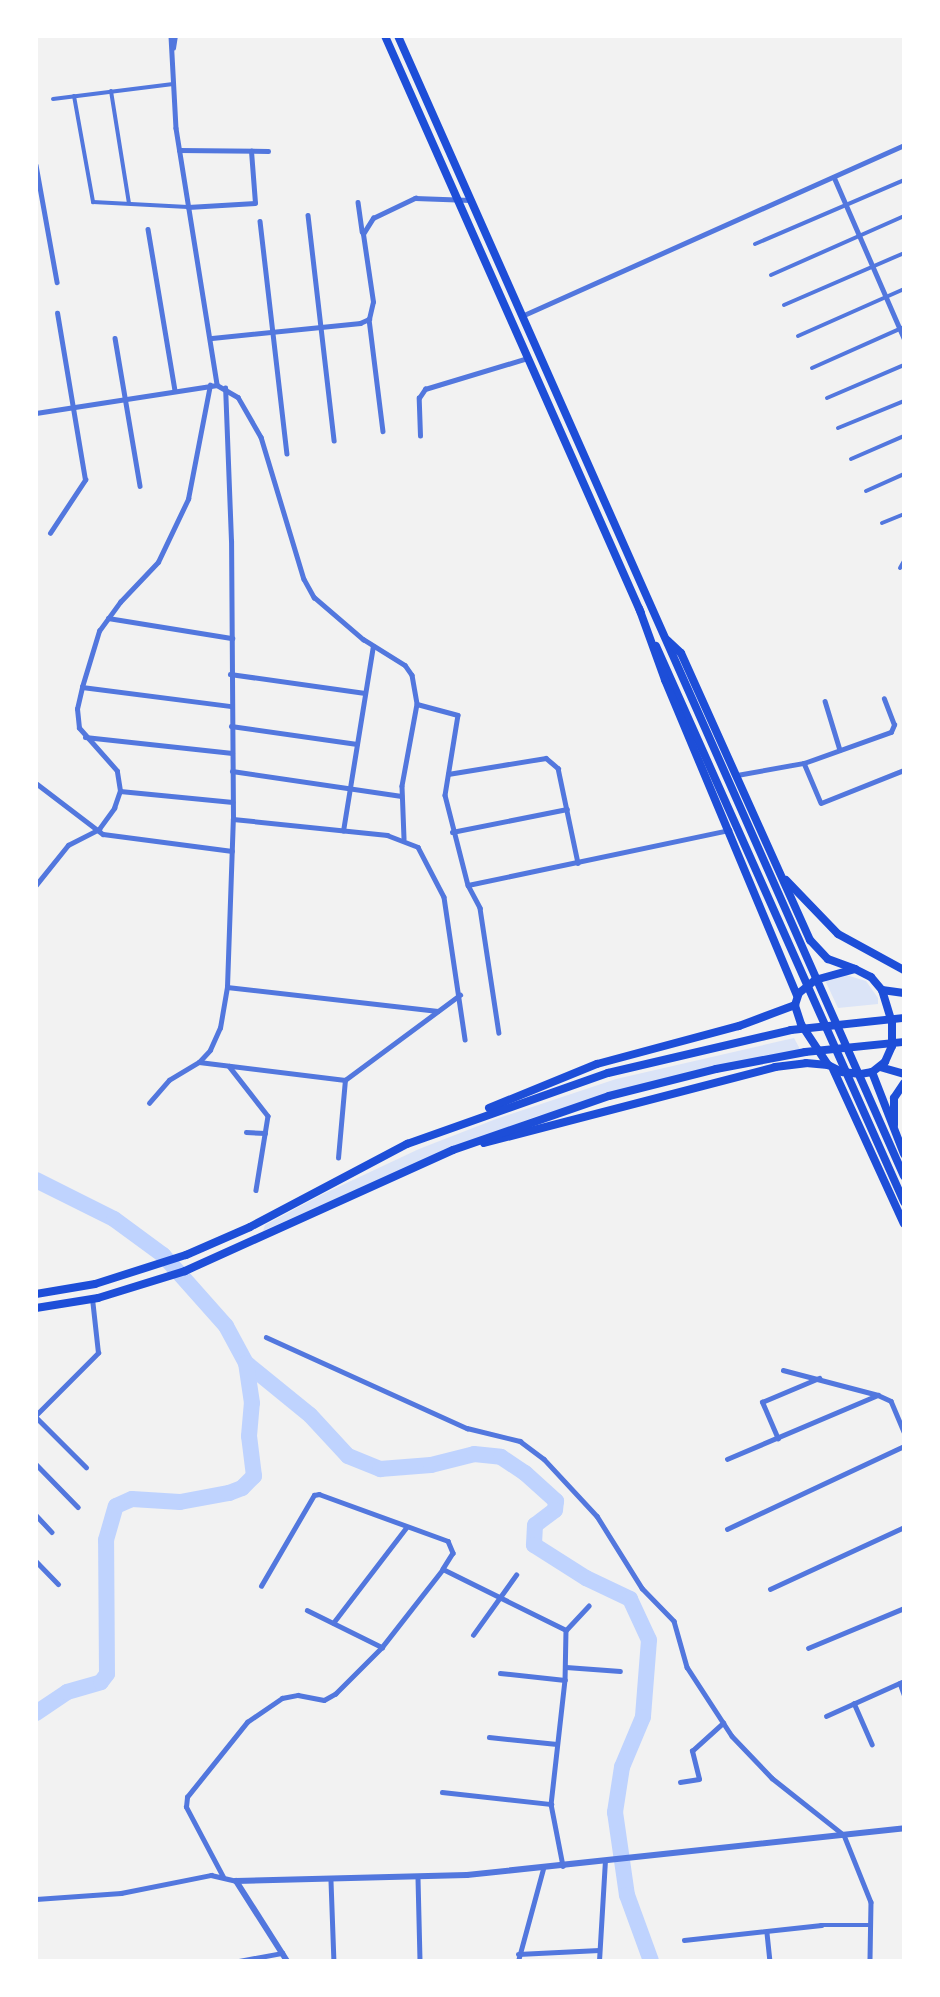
<!DOCTYPE html>
<style>
body{margin:0}
#map{position:relative;width:940px;height:1997px;overflow:hidden;background:#f2f2f2;font-family:Inter,sans-serif}
div>[style]{position:absolute}
[style*='--x']{left:calc(var(--x)*1px);top:calc(var(--y)*1px);width:calc(var(--w)*1px);rotate:calc(var(--a)*1deg)}
.green>*{inset:0;background:#dbe4f7}
.stream>*{height:3px;margin:-1.5px;padding:0 1.5px;transform-origin:1.5px;border-radius:1.5px;background:#bfd3fe}
.river>*{height:16px;margin:-8px;padding:0 8px;transform-origin:8px;border-radius:8px;background:#bfd3fe}
.pedestrian>*{height:4px;margin:-2px;padding:0 2px;transform-origin:2px;border-radius:2px;background:#5277de}
.minor>*{height:4.5px;margin:-2.25px;padding:0 2.25px;transform-origin:2.25px;border-radius:2.25px;background:#5277de}
.tertiary>*{height:6px;margin:-3px;padding:0 3px;transform-origin:3px;border-radius:3px;background:#5277de}
.primary>*{height:8px;margin:-4px;padding:0 4px;transform-origin:4px;border-radius:4px;background:#1d4ed8}
.trunk>*{height:8px;margin:-4px;padding:0 4px;transform-origin:4px;border-radius:4px;background:#1d4ed8}
span{translate:-50% -50%;white-space:nowrap;text-align:center;line-height:1.15;-webkit-text-stroke:4.5px #fff;paint-order:stroke}
.frame{position:absolute;inset:0;border:38px solid #fff;pointer-events:none}
</style>
<div id="map">
<div class="green">
<i style="clip-path:polygon(846px 975px,866px 981px,878px 998px,878px 1004px,838px 1008px,824px 978px)"></i>
<i style="clip-path:polygon(794px 1038px,801px 1051px,537px 1116px,421px 1161px,263px 1231px,265px 1225px,321px 1195px,419px 1149px,496px 1119px,616px 1079px)"></i>
</div>
<div class="stream">
<i style="--x:36;--y:1180;--w:1;--a:0"></i>
</div>
<div class="river">
<i style="--x:36;--y:1180;--w:87;--a:26.6"></i>
<i style="--x:114;--y:1219;--w:61;--a:36.3"></i>
<i style="--x:163;--y:1255;--w:95;--a:48.4"></i>
<i style="--x:226;--y:1326;--w:42;--a:61.6"></i>
<i style="--x:246;--y:1363;--w:82;--a:39.1"></i>
<i style="--x:310;--y:1415;--w:56;--a:47.2"></i>
<i style="--x:348;--y:1456;--w:35;--a:22"></i>
<i style="--x:380;--y:1469;--w:51;--a:-4.5"></i>
<i style="--x:431;--y:1465;--w:44;--a:-14.3"></i>
<i style="--x:474;--y:1454;--w:27;--a:6"></i>
<i style="--x:501;--y:1457;--w:29;--a:34"></i>
<i style="--x:525;--y:1473;--w:42;--a:42.1"></i>
<i style="--x:556;--y:1501;--w:9;--a:96"></i>
<i style="--x:555;--y:1510;--w:25;--a:143"></i>
<i style="--x:535;--y:1525;--w:20;--a:93"></i>
<i style="--x:534;--y:1545;--w:62;--a:32.4"></i>
<i style="--x:586;--y:1578;--w:49;--a:25.5"></i>
<i style="--x:630;--y:1599;--w:45;--a:65.1"></i>
<i style="--x:649;--y:1640;--w:77;--a:94.5"></i>
<i style="--x:643;--y:1717;--w:54;--a:112.8"></i>
<i style="--x:622;--y:1767;--w:46;--a:98.8"></i>
<i style="--x:615;--y:1812;--w:84;--a:81.8"></i>
<i style="--x:627;--y:1895;--w:70;--a:70"></i>
<i style="--x:36;--y:1713;--w:37;--a:-34"></i>
<i style="--x:67;--y:1692;--w:35;--a:-16"></i>
<i style="--x:101;--y:1682;--w:10;--a:-53"></i>
<i style="--x:107;--y:1674;--w:134;--a:-90.4"></i>
<i style="--x:106;--y:1540;--w:35;--a:-74"></i>
<i style="--x:116;--y:1506;--w:17;--a:-24"></i>
<i style="--x:132;--y:1499;--w:48;--a:3.6"></i>
<i style="--x:180;--y:1502;--w:50;--a:-10.4"></i>
<i style="--x:229;--y:1493;--w:14;--a:-21"></i>
<i style="--x:242;--y:1488;--w:17;--a:-45"></i>
<i style="--x:254;--y:1476;--w:40;--a:-97.1"></i>
<i style="--x:249;--y:1436;--w:33;--a:-85"></i>
<i style="--x:252;--y:1403;--w:40;--a:-98.5"></i>
</div>
<div class="pedestrian">
<i style="--x:111;--y:91;--w:113;--a:80.9"></i>
<i style="--x:74;--y:96;--w:108;--a:79.8"></i>
<i style="--x:93;--y:202;--w:95;--a:3"></i>
<i style="--x:53;--y:99;--w:121;--a:-7.1"></i>
<i style="--x:755;--y:244;--w:162;--a:-23.2"></i>
<i style="--x:771;--y:275;--w:145;--a:-23.9"></i>
<i style="--x:784;--y:305;--w:131;--a:-23.4"></i>
<i style="--x:798;--y:336;--w:116;--a:-23.9"></i>
<i style="--x:812;--y:368;--w:101;--a:-24"></i>
<i style="--x:827;--y:398;--w:84;--a:-23.2"></i>
<i style="--x:838;--y:428;--w:71;--a:-22.2"></i>
<i style="--x:851;--y:459;--w:58;--a:-23.5"></i>
<i style="--x:866;--y:491;--w:42;--a:-24.1"></i>
<i style="--x:882;--y:523;--w:24;--a:-22"></i>
<i style="--x:900;--y:568;--w:8;--a:-60"></i>
</div>
<div class="minor">
<i style="--x:171;--y:36;--w:92;--a:86.9"></i>
<i style="--x:176;--y:128;--w:260;--a:80.9"></i>
<i style="--x:173;--y:48;--w:12;--a:-81"></i>
<i style="--x:179;--y:150;--w:89;--a:0.6"></i>
<i style="--x:36;--y:165;--w:119;--a:79.8"></i>
<i style="--x:834;--y:177;--w:176;--a:66.5"></i>
<i style="--x:358;--y:202;--w:30;--a:82"></i>
<i style="--x:188;--y:207;--w:67;--a:-3.4"></i>
<i style="--x:255;--y:203;--w:52;--a:-94.4"></i>
<i style="--x:308;--y:215;--w:227;--a:83.4"></i>
<i style="--x:260;--y:221;--w:234;--a:83.4"></i>
<i style="--x:148;--y:229;--w:163;--a:80.5"></i>
<i style="--x:524;--y:315;--w:416;--a:-24.1"></i>
<i style="--x:369;--y:319;--w:17;--a:-77"></i>
<i style="--x:373;--y:302;--w:69;--a:-98.4"></i>
<i style="--x:363;--y:234;--w:19;--a:-58"></i>
<i style="--x:373;--y:218;--w:47;--a:-25.5"></i>
<i style="--x:415;--y:198;--w:55;--a:2.1"></i>
<i style="--x:369;--y:319;--w:113;--a:82.9"></i>
<i style="--x:115;--y:338;--w:150;--a:80.4"></i>
<i style="--x:212;--y:338;--w:149;--a:-5.8"></i>
<i style="--x:360;--y:323;--w:10;--a:-24"></i>
<i style="--x:36;--y:413;--w:183;--a:-8.8"></i>
<i style="--x:217;--y:385;--w:24;--a:30"></i>
<i style="--x:238;--y:397;--w:46;--a:60.1"></i>
<i style="--x:261;--y:437;--w:148;--a:73.2"></i>
<i style="--x:304;--y:579;--w:21;--a:61"></i>
<i style="--x:314;--y:597;--w:65;--a:40.6"></i>
<i style="--x:363;--y:639;--w:49;--a:31.8"></i>
<i style="--x:405;--y:665;--w:12;--a:55"></i>
<i style="--x:412;--y:675;--w:29;--a:80"></i>
<i style="--x:417;--y:704;--w:83;--a:100.4"></i>
<i style="--x:402;--y:786;--w:53;--a:87.8"></i>
<i style="--x:420;--y:436;--w:38;--a:-92"></i>
<i style="--x:419;--y:398;--w:11;--a:-56"></i>
<i style="--x:425;--y:389;--w:108;--a:-16.8"></i>
<i style="--x:50;--y:533;--w:64;--a:-56.6"></i>
<i style="--x:85;--y:480;--w:169;--a:-99.5"></i>
<i style="--x:108;--y:618;--w:126;--a:9.2"></i>
<i style="--x:230;--y:674;--w:136;--a:8"></i>
<i style="--x:82;--y:687;--w:150;--a:7.3"></i>
<i style="--x:825;--y:701;--w:51;--a:73"></i>
<i style="--x:417;--y:704;--w:42;--a:15"></i>
<i style="--x:458;--y:715;--w:81;--a:99.2"></i>
<i style="--x:445;--y:795;--w:93;--a:75.7"></i>
<i style="--x:468;--y:885;--w:26;--a:62"></i>
<i style="--x:480;--y:908;--w:126;--a:81.4"></i>
<i style="--x:231;--y:726;--w:127;--a:8.1"></i>
<i style="--x:85;--y:737;--w:148;--a:6.2"></i>
<i style="--x:804;--y:763;--w:92;--a:-19.6"></i>
<i style="--x:891;--y:732;--w:8;--a:-67"></i>
<i style="--x:894;--y:725;--w:28;--a:-111"></i>
<i style="--x:232;--y:771;--w:171;--a:8.4"></i>
<i style="--x:448;--y:774;--w:99;--a:-9.3"></i>
<i style="--x:546;--y:758;--w:16;--a:40"></i>
<i style="--x:558;--y:768;--w:97;--a:78.1"></i>
<i style="--x:737;--y:775;--w:68;--a:-10.2"></i>
<i style="--x:804;--y:763;--w:43;--a:67"></i>
<i style="--x:821;--y:803;--w:89;--a:-21.7"></i>
<i style="--x:36;--y:783;--w:84;--a:37.3"></i>
<i style="--x:103;--y:834;--w:130;--a:7.5"></i>
<i style="--x:120;--y:791;--w:113;--a:5.6"></i>
<i style="--x:233;--y:819;--w:155;--a:5.9"></i>
<i style="--x:387;--y:835;--w:33;--a:21"></i>
<i style="--x:418;--y:847;--w:56;--a:62.5"></i>
<i style="--x:444;--y:897;--w:144;--a:81.6"></i>
<i style="--x:343;--y:831;--w:187;--a:-80.8"></i>
<i style="--x:452;--y:832;--w:117;--a:-11.3"></i>
<i style="--x:36;--y:885;--w:51;--a:-51.3"></i>
<i style="--x:68;--y:845;--w:35;--a:-27"></i>
<i style="--x:99;--y:829;--w:26;--a:-54"></i>
<i style="--x:114;--y:808;--w:18;--a:-71"></i>
<i style="--x:120;--y:791;--w:20;--a:-99"></i>
<i style="--x:117;--y:771;--w:57;--a:-131.5"></i>
<i style="--x:79;--y:728;--w:19;--a:-96"></i>
<i style="--x:77;--y:709;--w:23;--a:-77"></i>
<i style="--x:82;--y:687;--w:59;--a:-73.1"></i>
<i style="--x:99;--y:631;--w:36;--a:-54"></i>
<i style="--x:120;--y:602;--w:55;--a:-46.5"></i>
<i style="--x:158;--y:562;--w:70;--a:-64.5"></i>
<i style="--x:188;--y:499;--w:116;--a:-79.1"></i>
<i style="--x:468;--y:885;--w:267;--a:-11.9"></i>
<i style="--x:227;--y:987;--w:212;--a:6.5"></i>
<i style="--x:199;--y:1062;--w:147;--a:7"></i>
<i style="--x:229;--y:1066;--w:63;--a:52"></i>
<i style="--x:268;--y:1116;--w:75;--a:99.2"></i>
<i style="--x:149;--y:1103;--w:30;--a:-49"></i>
<i style="--x:169;--y:1080;--w:35;--a:-31"></i>
<i style="--x:199;--y:1062;--w:16;--a:-47"></i>
<i style="--x:210;--y:1050;--w:24;--a:-66"></i>
<i style="--x:220;--y:1028;--w:42;--a:-80.3"></i>
<i style="--x:227;--y:987;--w:168;--a:-88"></i>
<i style="--x:233;--y:819;--w:278;--a:-90.4"></i>
<i style="--x:231;--y:541;--w:153;--a:-92.2"></i>
<i style="--x:246;--y:1132;--w:19;--a:3"></i>
<i style="--x:338;--y:1158;--w:78;--a:-84.9"></i>
<i style="--x:345;--y:1080;--w:143;--a:-36.5"></i>
<i style="--x:266;--y:1337;--w:221;--a:24.4"></i>
<i style="--x:467;--y:1428;--w:55;--a:13.8"></i>
<i style="--x:520;--y:1441;--w:30;--a:37"></i>
<i style="--x:544;--y:1459;--w:78;--a:47.1"></i>
<i style="--x:597;--y:1516;--w:85;--a:58"></i>
<i style="--x:642;--y:1588;--w:46;--a:45.9"></i>
<i style="--x:674;--y:1621;--w:48;--a:74.2"></i>
<i style="--x:687;--y:1667;--w:82;--a:56.9"></i>
<i style="--x:732;--y:1736;--w:58;--a:46.4"></i>
<i style="--x:772;--y:1778;--w:92;--a:38.4"></i>
<i style="--x:844;--y:1835;--w:72;--a:68.1"></i>
<i style="--x:871;--y:1902;--w:59;--a:91"></i>
<i style="--x:783;--y:1370;--w:98;--a:14.7"></i>
<i style="--x:878;--y:1395;--w:14;--a:25"></i>
<i style="--x:891;--y:1401;--w:33;--a:67"></i>
<i style="--x:36;--y:1415;--w:88;--a:-45"></i>
<i style="--x:98;--y:1353;--w:54;--a:-96.3"></i>
<i style="--x:36;--y:1417;--w:71;--a:45"></i>
<i style="--x:778;--y:1439;--w:40;--a:-113.4"></i>
<i style="--x:762;--y:1402;--w:62;--a:-22.8"></i>
<i style="--x:727;--y:1459;--w:164;--a:-23"></i>
<i style="--x:36;--y:1464;--w:60;--a:45.7"></i>
<i style="--x:36;--y:1515;--w:23;--a:47"></i>
<i style="--x:727;--y:1529;--w:195;--a:-25.1"></i>
<i style="--x:36;--y:1561;--w:32;--a:46"></i>
<i style="--x:261;--y:1586;--w:105;--a:-59.8"></i>
<i style="--x:314;--y:1495;--w:5;--a:-11"></i>
<i style="--x:319;--y:1494;--w:137;--a:20"></i>
<i style="--x:448;--y:1541;--w:13;--a:67"></i>
<i style="--x:453;--y:1553;--w:19;--a:122"></i>
<i style="--x:443;--y:1569;--w:137;--a:26.4"></i>
<i style="--x:566;--y:1630;--w:50;--a:91.1"></i>
<i style="--x:565;--y:1680;--w:125;--a:96.4"></i>
<i style="--x:551;--y:1804;--w:63;--a:79"></i>
<i style="--x:770;--y:1589;--w:148;--a:-24.8"></i>
<i style="--x:307;--y:1610;--w:84;--a:26.3"></i>
<i style="--x:333;--y:1623;--w:120;--a:-52.5"></i>
<i style="--x:566;--y:1630;--w:33;--a:-47"></i>
<i style="--x:473;--y:1635;--w:74;--a:-54.4"></i>
<i style="--x:808;--y:1648;--w:104;--a:-22.6"></i>
<i style="--x:566;--y:1667;--w:54;--a:4.2"></i>
<i style="--x:500;--y:1673;--w:65;--a:6.1"></i>
<i style="--x:900;--y:1683;--w:12;--a:70"></i>
<i style="--x:854;--y:1703;--w:45;--a:66.3"></i>
<i style="--x:826;--y:1716;--w:85;--a:-24.2"></i>
<i style="--x:489;--y:1737;--w:68;--a:5.9"></i>
<i style="--x:680;--y:1782;--w:19;--a:-9"></i>
<i style="--x:699;--y:1779;--w:29;--a:-104"></i>
<i style="--x:692;--y:1751;--w:42;--a:-42.1"></i>
<i style="--x:442;--y:1792;--w:110;--a:6.3"></i>
<i style="--x:223;--y:1877;--w:79;--a:-117.9"></i>
<i style="--x:186;--y:1807;--w:10;--a:-84"></i>
<i style="--x:187;--y:1797;--w:96;--a:-51.3"></i>
<i style="--x:247;--y:1722;--w:42;--a:-34.4"></i>
<i style="--x:282;--y:1698;--w:16;--a:-11"></i>
<i style="--x:298;--y:1695;--w:26;--a:11"></i>
<i style="--x:324;--y:1700;--w:13;--a:-29"></i>
<i style="--x:335;--y:1694;--w:66;--a:-45"></i>
<i style="--x:382;--y:1647;--w:99;--a:-52"></i>
<i style="--x:418;--y:1878;--w:83;--a:88.6"></i>
<i style="--x:331;--y:1881;--w:80;--a:87.9"></i>
<i style="--x:36;--y:1899;--w:85;--a:-4"></i>
<i style="--x:121;--y:1893;--w:92;--a:-11.3"></i>
<i style="--x:211;--y:1875;--w:26;--a:13"></i>
<i style="--x:767;--y:1933;--w:28;--a:84"></i>
<i style="--x:684;--y:1940;--w:138;--a:-6.2"></i>
<i style="--x:821;--y:1925;--w:49;--a:0"></i>
<i style="--x:518;--y:1954;--w:81;--a:-2.8"></i>
<i style="--x:239;--y:1961;--w:44;--a:-10.5"></i>
<i style="--x:518;--y:1961;--w:95;--a:-74.8"></i>
<i style="--x:599;--y:1961;--w:100;--a:-86.6"></i>
</div>
<div class="tertiary">
<i style="--x:287;--y:1961;--w:95;--a:-122.5"></i>
<i style="--x:236;--y:1881;--w:231;--a:-1.5"></i>
<i style="--x:467;--y:1875;--w:440;--a:-6.1"></i>
</div>
<div class="primary">
<i style="--x:385;--y:36;--w:631;--a:66.07"></i>
<i style="--x:398;--y:36;--w:1247;--a:66.07"></i>
<i style="--x:656;--y:646;--w:609;--a:65.96"></i>
</div>
<div class="trunk">
<i style="--x:639;--y:608;--w:77;--a:70.1"></i>
<i style="--x:665;--y:680;--w:342;--a:67.3"></i>
<i style="--x:667;--y:640;--w:19;--a:43"></i>
<i style="--x:681;--y:653;--w:315;--a:65.8"></i>
<i style="--x:810;--y:940;--w:26;--a:47"></i>
<i style="--x:828;--y:959;--w:29;--a:20"></i>
<i style="--x:786;--y:880;--w:75;--a:46.1"></i>
<i style="--x:838;--y:934;--w:75;--a:28.6"></i>
<i style="--x:855;--y:969;--w:18;--a:27"></i>
<i style="--x:871;--y:977;--w:17;--a:50"></i>
<i style="--x:882;--y:990;--w:34;--a:73"></i>
<i style="--x:892;--y:1023;--w:23;--a:90"></i>
<i style="--x:892;--y:1046;--w:17;--a:114"></i>
<i style="--x:885;--y:1062;--w:16;--a:142"></i>
<i style="--x:872;--y:1072;--w:11;--a:170"></i>
<i style="--x:861;--y:1074;--w:19;--a:-174"></i>
<i style="--x:842;--y:1072;--w:16;--a:-153"></i>
<i style="--x:828;--y:1065;--w:49;--a:-123.4"></i>
<i style="--x:801;--y:1024;--w:20;--a:-108"></i>
<i style="--x:795;--y:1005;--w:13;--a:-72"></i>
<i style="--x:799;--y:993;--w:21;--a:-39"></i>
<i style="--x:815;--y:980;--w:41;--a:-15.4"></i>
<i style="--x:882;--y:990;--w:22;--a:8"></i>
<i style="--x:880;--y:1067;--w:25;--a:16"></i>
<i style="--x:833;--y:1069;--w:170;--a:65.4"></i>
<i style="--x:872;--y:1072;--w:88;--a:68.7"></i>
<i style="--x:489;--y:1108;--w:117;--a:-22.2"></i>
<i style="--x:597;--y:1064;--w:147;--a:-15"></i>
<i style="--x:739;--y:1026;--w:60;--a:-20.6"></i>
<i style="--x:894;--y:1125;--w:27;--a:-90"></i>
<i style="--x:894;--y:1098;--w:18;--a:-56"></i>
<i style="--x:484;--y:1143;--w:301;--a:-14.6"></i>
<i style="--x:775;--y:1067;--w:31;--a:-7"></i>
<i style="--x:806;--y:1063;--w:22;--a:5"></i>
<i style="--x:36;--y:1294;--w:60;--a:-9.6"></i>
<i style="--x:95;--y:1284;--w:96;--a:-17.7"></i>
<i style="--x:186;--y:1255;--w:70;--a:-23.6"></i>
<i style="--x:250;--y:1227;--w:178;--a:-27.9"></i>
<i style="--x:407;--y:1144;--w:213;--a:-19.5"></i>
<i style="--x:608;--y:1073;--w:188;--a:-13.2"></i>
<i style="--x:791;--y:1030;--w:114;--a:-6.1"></i>
<i style="--x:36;--y:1308;--w:63;--a:-9.2"></i>
<i style="--x:98;--y:1298;--w:91;--a:-17.2"></i>
<i style="--x:185;--y:1271;--w:294;--a:-24.3"></i>
<i style="--x:453;--y:1150;--w:165;--a:-19.1"></i>
<i style="--x:609;--y:1096;--w:110;--a:-14.2"></i>
<i style="--x:716;--y:1069;--w:91;--a:-10.8"></i>
<i style="--x:805;--y:1052;--w:100;--a:-5.8"></i>
</div>
<div class="frame"></div>
</div>
